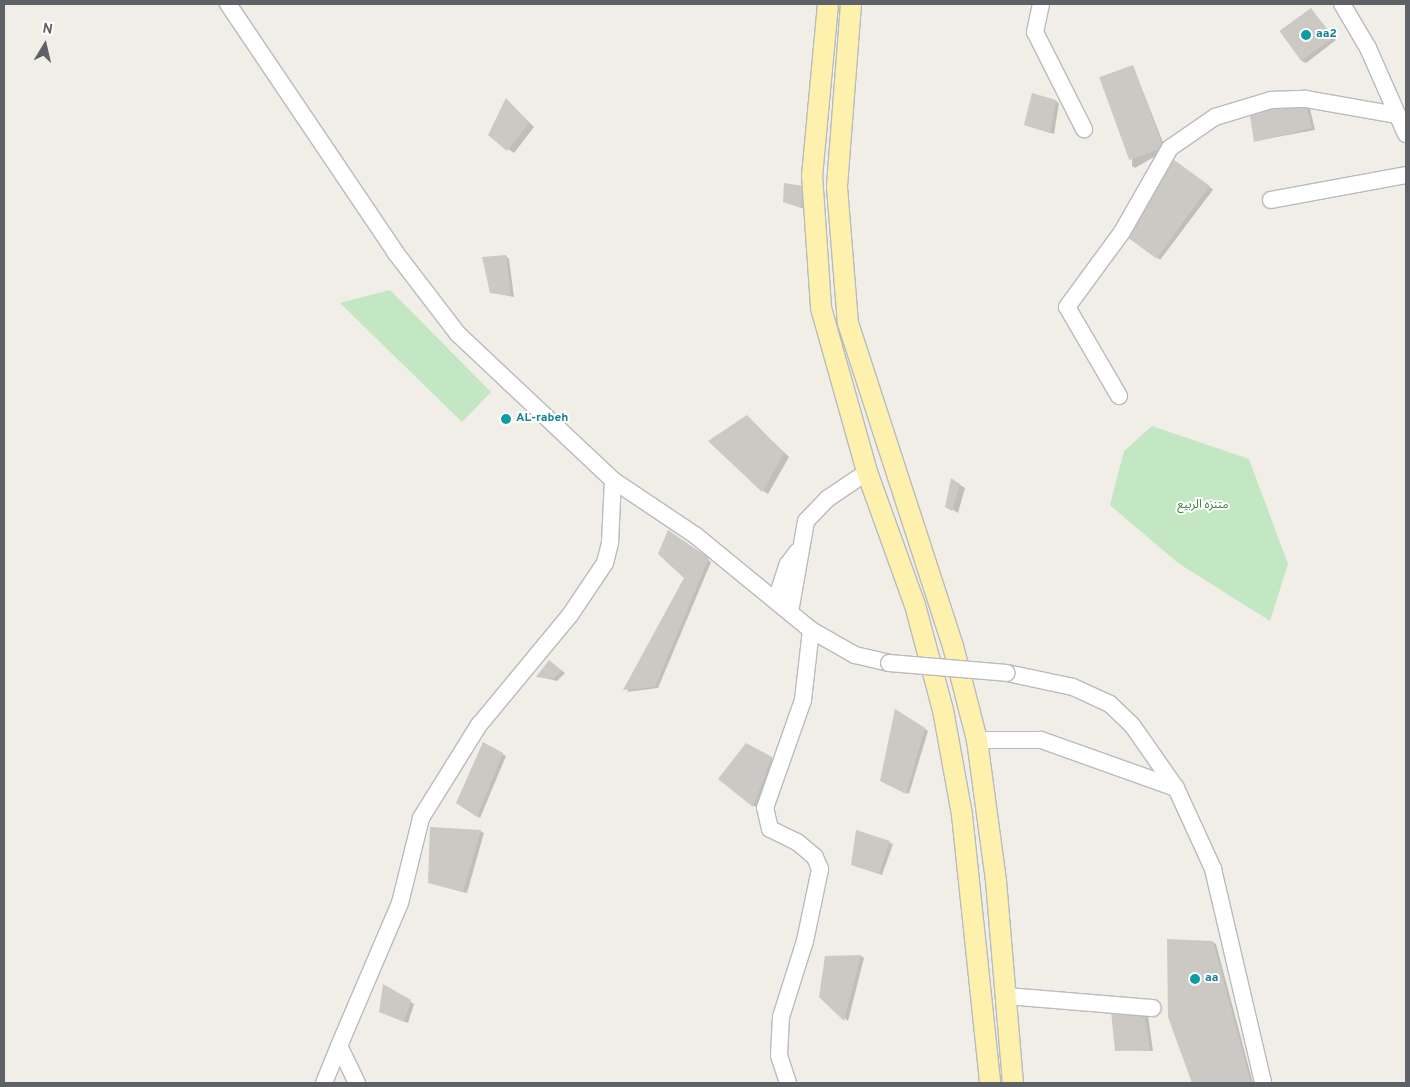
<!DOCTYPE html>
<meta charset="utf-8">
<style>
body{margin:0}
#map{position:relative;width:1410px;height:1087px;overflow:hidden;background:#f0eee6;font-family:Overpass,"Noto Sans Arabic",sans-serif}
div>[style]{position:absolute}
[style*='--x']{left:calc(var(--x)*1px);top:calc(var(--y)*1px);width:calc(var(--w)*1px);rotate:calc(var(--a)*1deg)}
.green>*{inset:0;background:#c3e7c3}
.shadow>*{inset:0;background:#0003;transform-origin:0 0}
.building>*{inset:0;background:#ccc8c3;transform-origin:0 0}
.roads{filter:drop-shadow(1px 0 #b8bbbf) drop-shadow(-1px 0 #b8bbbf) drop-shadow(0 1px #b8bbbf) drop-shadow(0 -1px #b8bbbf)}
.minor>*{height:16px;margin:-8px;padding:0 8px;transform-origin:8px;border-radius:8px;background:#fff}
.major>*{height:20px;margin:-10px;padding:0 10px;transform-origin:10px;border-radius:10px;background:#fef1ad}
.bridges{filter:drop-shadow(1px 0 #b8bbbf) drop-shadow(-1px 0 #b8bbbf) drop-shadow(0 1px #b8bbbf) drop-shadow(0 -1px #b8bbbf)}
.minor-bridge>*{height:16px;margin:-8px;padding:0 8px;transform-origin:8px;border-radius:8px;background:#fff}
.dots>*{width:14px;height:14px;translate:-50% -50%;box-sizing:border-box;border:2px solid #fff;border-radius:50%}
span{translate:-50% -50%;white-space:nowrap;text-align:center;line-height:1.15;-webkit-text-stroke:4px #fff;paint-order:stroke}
.culture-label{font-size:12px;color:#0d838f;font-weight:700}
.left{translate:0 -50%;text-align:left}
.park-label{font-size:12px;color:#36853a}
.frame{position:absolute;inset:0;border:5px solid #5e6166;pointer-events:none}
.north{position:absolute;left:20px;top:20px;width:50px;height:50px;-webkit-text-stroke:4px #fff;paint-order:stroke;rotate:9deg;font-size:14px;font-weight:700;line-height:20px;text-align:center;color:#5e6166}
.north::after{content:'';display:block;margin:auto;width:18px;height:22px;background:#5e6166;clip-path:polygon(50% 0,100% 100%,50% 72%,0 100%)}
</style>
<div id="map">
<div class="green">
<i style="clip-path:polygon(390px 290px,491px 392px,462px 422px,340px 303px)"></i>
<i style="clip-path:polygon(1152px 426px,1249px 459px,1288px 564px,1270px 621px,1178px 563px,1110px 505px,1124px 451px)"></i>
</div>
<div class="shadow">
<i style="clip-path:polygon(1311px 9px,1336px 40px,1306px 63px,1302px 61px)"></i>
<i style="clip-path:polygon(1133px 66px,1166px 150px,1135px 168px,1132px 166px)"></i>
<i style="clip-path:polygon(506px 99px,534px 127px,514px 153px,489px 135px)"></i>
<i style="clip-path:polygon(1056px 101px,1059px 103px,1054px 134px,1025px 125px)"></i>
<i style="clip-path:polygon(1309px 104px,1315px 130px,1255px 141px)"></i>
<i style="left:1178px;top:163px;width:44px;height:88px;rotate:37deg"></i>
<i style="clip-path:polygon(803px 187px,808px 191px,807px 210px,785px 201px)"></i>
<i style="clip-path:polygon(506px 256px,509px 259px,514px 297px,491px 292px)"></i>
<i style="clip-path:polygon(747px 417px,789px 457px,768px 494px,762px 490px)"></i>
<i style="clip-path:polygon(952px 480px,965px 488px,958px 513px,947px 506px)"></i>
<i style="clip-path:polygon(669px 532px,711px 562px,658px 688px,627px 692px,685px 578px)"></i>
<i style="clip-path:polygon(552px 663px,565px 673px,557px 681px,537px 676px)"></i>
<i style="clip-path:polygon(895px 711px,928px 731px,909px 794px,881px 780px)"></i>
<i style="clip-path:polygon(484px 744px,506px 756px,480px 818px,457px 803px)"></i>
<i style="clip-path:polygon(746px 744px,775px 760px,757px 808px,720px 779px)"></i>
<i style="clip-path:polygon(480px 831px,484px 833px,467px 893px,433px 884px)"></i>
<i style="clip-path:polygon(857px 832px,893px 844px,882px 875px,856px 866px)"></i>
<i style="clip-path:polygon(1213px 942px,1216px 944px,1253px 1083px,1193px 1083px,1170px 1016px)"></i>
<i style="clip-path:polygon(861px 956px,864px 958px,848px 1021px,820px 996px)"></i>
<i style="clip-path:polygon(384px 986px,414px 1004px,408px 1023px,384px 1013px)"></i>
<i style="clip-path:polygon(1113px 1011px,1148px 1015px,1153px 1051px,1116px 1050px)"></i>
</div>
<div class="building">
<i style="left:1311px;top:8px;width:37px;height:39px;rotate:54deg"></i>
<i style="left:1133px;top:65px;width:88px;height:36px;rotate:70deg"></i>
<i style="clip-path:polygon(1032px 93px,1056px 100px,1050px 133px,1024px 125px)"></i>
<i style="clip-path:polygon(506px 98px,529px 123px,507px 151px,488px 135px)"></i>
<i style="clip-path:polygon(1305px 101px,1312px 128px,1254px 142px,1249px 109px)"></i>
<i style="left:1174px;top:160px;width:44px;height:90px;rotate:36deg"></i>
<i style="clip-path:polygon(784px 183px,803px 186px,801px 208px,783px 202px)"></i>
<i style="clip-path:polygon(506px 255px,511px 296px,490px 293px,482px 257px)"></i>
<i style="clip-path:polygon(747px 415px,784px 453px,762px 492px,708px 441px)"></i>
<i style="clip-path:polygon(951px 478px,960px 484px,952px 511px,945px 507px)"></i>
<i style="clip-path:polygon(668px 530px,709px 558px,655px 687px,623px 690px,684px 578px,658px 554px)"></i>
<i style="clip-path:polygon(549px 660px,562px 671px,553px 679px,536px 677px)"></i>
<i style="clip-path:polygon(895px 709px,925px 728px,906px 794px,880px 781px)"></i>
<i style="clip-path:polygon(483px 742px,503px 753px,477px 817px,456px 803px)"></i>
<i style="clip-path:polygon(746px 743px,772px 757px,753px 807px,718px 779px)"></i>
<i style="clip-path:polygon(430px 827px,481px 830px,463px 892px,428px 883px)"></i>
<i style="clip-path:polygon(856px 830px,890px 841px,879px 874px,851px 865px)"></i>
<i style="clip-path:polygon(1167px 939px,1213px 941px,1251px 1083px,1192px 1083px,1168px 1017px)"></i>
<i style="clip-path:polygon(861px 955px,844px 1021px,819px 997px,825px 956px)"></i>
<i style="clip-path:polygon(383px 984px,411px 1000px,404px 1022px,379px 1012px)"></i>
<i style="clip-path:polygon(1111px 1010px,1144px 1011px,1150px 1050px,1115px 1051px)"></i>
</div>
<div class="roads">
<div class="minor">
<i style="--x:228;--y:4;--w:299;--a:56"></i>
<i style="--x:395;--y:252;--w:103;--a:52.5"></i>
<i style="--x:458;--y:334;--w:213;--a:43.3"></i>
<i style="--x:613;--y:480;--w:99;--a:33.9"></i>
<i style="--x:695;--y:535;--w:150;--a:39.3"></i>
<i style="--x:811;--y:630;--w:51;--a:29.6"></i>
<i style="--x:855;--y:655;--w:35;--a:13"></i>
<i style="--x:1041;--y:4;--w:29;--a:102"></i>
<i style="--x:1035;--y:32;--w:109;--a:63.2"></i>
<i style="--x:1342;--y:4;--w:51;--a:59.4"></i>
<i style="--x:1368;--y:48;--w:94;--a:66.2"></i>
<i style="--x:1271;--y:200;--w:137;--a:-10.5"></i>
<i style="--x:1119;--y:396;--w:103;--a:-120.3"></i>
<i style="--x:1067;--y:307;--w:93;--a:-53.7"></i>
<i style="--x:1122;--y:232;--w:97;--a:-60.3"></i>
<i style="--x:1170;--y:148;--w:55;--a:-34.6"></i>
<i style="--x:1215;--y:117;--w:59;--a:-16.9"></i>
<i style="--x:1271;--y:100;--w:35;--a:-2"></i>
<i style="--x:1306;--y:99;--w:92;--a:10"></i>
<i style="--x:776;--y:600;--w:38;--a:-72"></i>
<i style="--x:788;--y:564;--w:15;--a:-53"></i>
<i style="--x:790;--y:612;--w:92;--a:-80"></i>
<i style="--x:806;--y:521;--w:30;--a:-46"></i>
<i style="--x:827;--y:499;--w:48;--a:-34"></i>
<i style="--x:1007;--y:673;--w:67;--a:12"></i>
<i style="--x:1073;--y:687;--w:41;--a:24.7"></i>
<i style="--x:1110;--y:704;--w:30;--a:44"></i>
<i style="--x:1132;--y:725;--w:77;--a:55.1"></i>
<i style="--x:1176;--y:788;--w:89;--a:65.4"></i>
<i style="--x:1213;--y:869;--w:220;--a:76.8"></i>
<i style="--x:977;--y:740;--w:64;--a:0"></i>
<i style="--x:1041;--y:740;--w:143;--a:19.6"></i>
<i style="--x:1006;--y:996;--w:147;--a:4.7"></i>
<i style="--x:324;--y:1083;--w:40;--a:-68"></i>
<i style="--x:357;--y:1083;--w:41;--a:-115.9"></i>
<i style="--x:339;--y:1046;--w:155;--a:-66.9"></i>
<i style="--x:400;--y:903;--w:88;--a:-76.1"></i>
<i style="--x:421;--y:818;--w:110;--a:-58.1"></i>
<i style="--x:479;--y:725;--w:143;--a:-50.4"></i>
<i style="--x:570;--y:615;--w:63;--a:-56.1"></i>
<i style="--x:605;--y:563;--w:21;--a:-76"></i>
<i style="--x:610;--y:543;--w:63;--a:-87.3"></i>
<i style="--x:788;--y:1083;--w:29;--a:-108"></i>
<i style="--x:779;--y:1055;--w:38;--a:-87"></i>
<i style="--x:781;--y:1017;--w:80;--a:-72.5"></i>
<i style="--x:805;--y:941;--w:74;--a:-78.2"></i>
<i style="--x:820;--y:869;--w:13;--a:-113"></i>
<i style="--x:815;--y:857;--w:23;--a:-140"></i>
<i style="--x:797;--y:842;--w:30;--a:-154"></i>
<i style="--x:770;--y:829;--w:22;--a:-103"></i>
<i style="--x:765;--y:808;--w:114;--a:-70.6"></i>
<i style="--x:803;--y:700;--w:70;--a:-83.5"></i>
</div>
<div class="major">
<i style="--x:828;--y:4;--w:172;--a:95.3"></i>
<i style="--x:812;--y:175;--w:133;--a:86.1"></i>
<i style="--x:821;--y:308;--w:170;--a:74.3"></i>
<i style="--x:867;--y:472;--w:141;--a:70.2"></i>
<i style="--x:915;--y:605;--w:109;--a:75.1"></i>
<i style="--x:943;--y:710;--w:107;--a:79.7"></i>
<i style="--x:962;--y:815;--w:269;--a:84"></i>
<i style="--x:851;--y:4;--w:184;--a:94.4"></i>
<i style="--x:837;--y:187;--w:136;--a:85.4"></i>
<i style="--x:848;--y:323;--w:340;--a:72"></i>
<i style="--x:953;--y:646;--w:97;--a:75.7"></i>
<i style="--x:977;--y:740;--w:142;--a:82.3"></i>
<i style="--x:996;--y:881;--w:203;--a:85.2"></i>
</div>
</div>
<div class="bridges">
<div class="minor-bridge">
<i style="--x:889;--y:663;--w:118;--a:4.8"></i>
</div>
</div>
<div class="dots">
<i style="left:1306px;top:35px;background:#0f9aa8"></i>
<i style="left:506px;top:419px;background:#0f9aa8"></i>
<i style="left:1195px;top:979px;background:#0f9aa8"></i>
</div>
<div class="culture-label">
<span class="left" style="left:1316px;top:35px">aa2</span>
<span class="left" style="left:516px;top:419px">AL-rabeh</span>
<span class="left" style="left:1205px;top:979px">aa</span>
</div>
<div class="park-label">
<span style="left:1203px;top:506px">متنزه الربيع</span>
</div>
<div class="frame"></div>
<div class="north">N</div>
</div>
